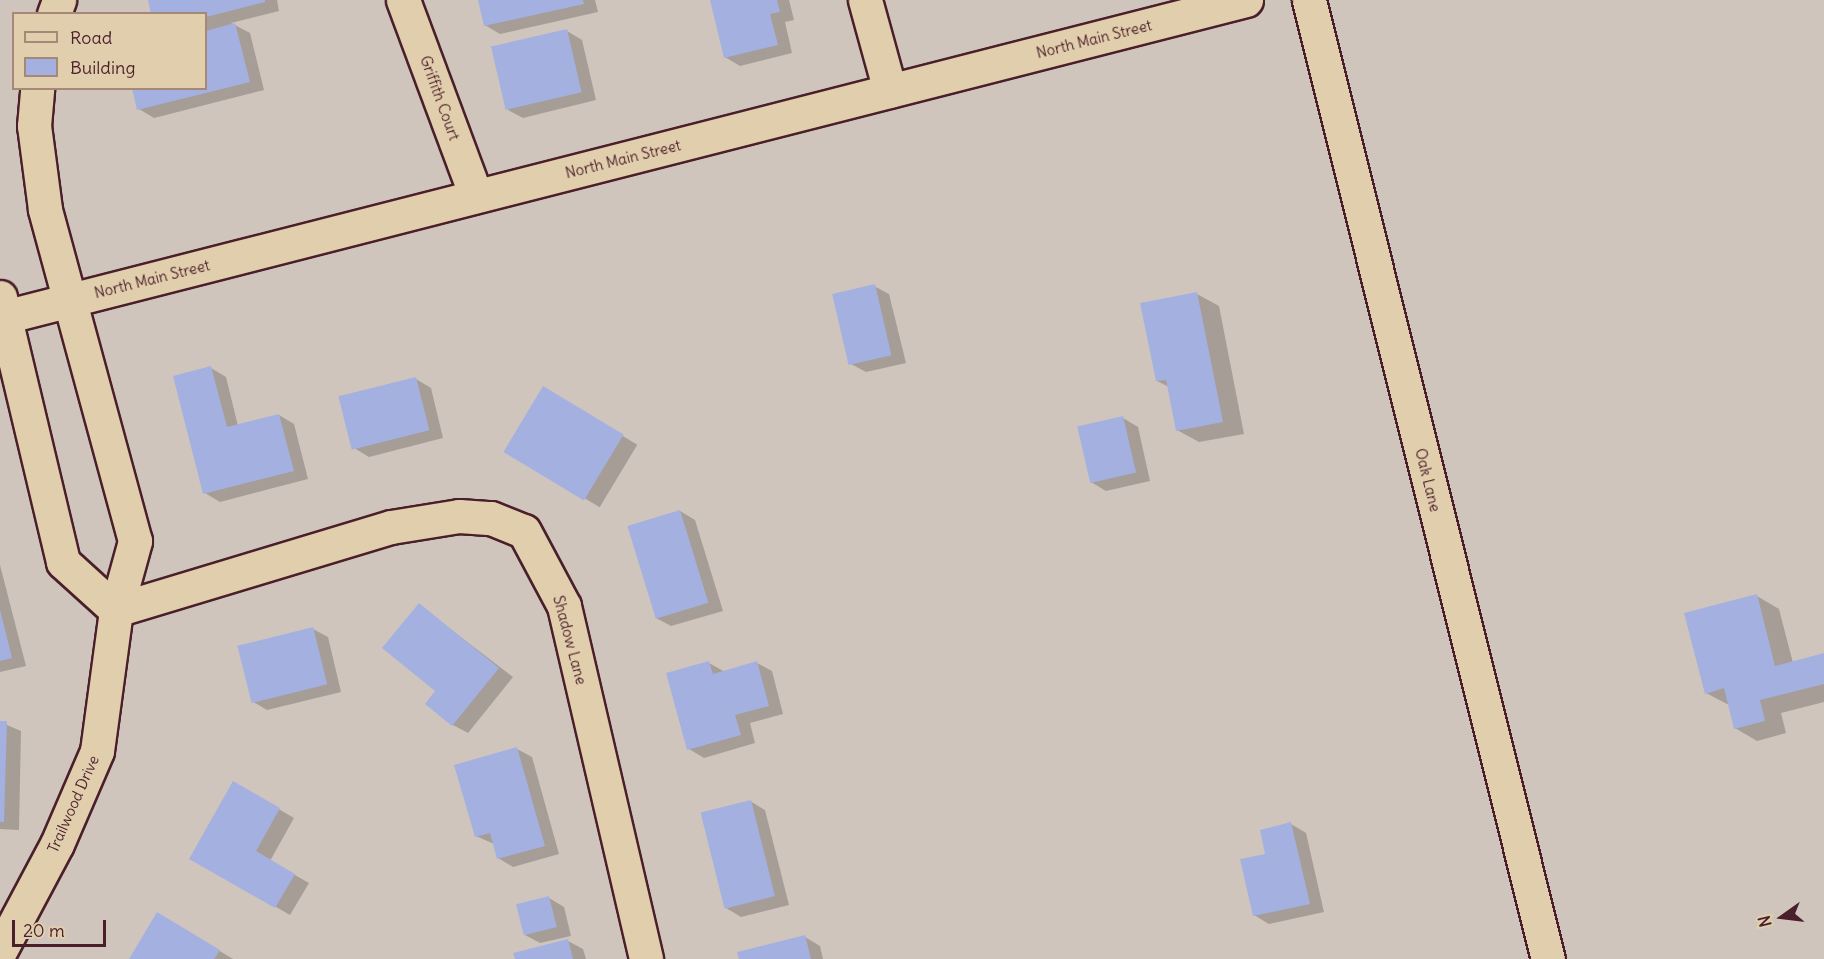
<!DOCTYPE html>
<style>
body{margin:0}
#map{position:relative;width:1824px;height:959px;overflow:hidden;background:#cfc5bc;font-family:Delius,sans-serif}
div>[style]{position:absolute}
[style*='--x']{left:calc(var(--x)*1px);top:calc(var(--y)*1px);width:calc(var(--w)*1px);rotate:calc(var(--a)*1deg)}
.shadow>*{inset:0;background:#0003;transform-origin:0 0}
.building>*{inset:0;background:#a4b1e0;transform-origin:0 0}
.roads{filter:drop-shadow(2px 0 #4a1f2b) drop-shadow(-2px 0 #4a1f2b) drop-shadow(0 2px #4a1f2b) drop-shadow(0 -2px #4a1f2b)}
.minor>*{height:33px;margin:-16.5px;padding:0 16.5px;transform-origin:16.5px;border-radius:16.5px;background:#e1ceac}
.major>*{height:33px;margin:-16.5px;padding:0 16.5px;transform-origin:16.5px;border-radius:16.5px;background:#e1ceac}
span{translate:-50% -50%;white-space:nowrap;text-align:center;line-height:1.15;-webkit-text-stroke:5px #e1ceac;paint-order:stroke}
.street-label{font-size:15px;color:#4a1f2b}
.legend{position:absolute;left:12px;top:12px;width:195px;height:78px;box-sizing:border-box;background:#e1ceac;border:2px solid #a58878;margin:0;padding:8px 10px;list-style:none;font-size:18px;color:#4a1f2b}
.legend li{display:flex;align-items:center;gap:12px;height:30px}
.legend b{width:30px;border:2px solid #a58878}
.north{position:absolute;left:1752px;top:887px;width:60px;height:60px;-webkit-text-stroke:4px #e1ceac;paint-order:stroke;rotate:256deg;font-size:16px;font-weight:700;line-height:24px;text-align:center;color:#4a1f2b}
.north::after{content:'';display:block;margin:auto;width:21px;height:27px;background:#4a1f2b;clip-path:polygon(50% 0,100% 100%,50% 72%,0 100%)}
.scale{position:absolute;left:12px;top:920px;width:94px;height:27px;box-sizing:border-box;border:3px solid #4a1f2b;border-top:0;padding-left:8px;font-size:18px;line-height:21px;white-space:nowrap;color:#4a1f2b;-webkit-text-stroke:4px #e1ceac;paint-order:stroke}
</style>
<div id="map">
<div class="shadow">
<i style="clip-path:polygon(149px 0,277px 0,279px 11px,231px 23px,250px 33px,264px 90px,154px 118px,139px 109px,206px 88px,206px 14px)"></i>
<i style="clip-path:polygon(480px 0,595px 0,598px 12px,500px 34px,485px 25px)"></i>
<i style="clip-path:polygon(711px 0,789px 0,794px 20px,785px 22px,792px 53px,740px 66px,725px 57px)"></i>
<i style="clip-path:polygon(567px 31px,582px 40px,596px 100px,523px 118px,508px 110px)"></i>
<i style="clip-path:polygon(874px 286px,889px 294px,906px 363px,866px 372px,851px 364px)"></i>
<i style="clip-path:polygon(1197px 294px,1219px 306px,1244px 434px,1199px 442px,1177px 430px,1169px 387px,1157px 381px)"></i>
<i style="clip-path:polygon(211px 368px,226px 377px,238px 426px,279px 415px,294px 424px,308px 479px,220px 502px,205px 493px)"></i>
<i style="clip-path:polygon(416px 379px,431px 388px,443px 438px,369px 457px,354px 448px)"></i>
<i style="left:543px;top:388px;width:110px;height:73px;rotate:31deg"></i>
<i style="clip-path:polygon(1123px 418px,1138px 427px,1150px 481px,1106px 491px,1091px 482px)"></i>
<i style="clip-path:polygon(680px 511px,695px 520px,723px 611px,671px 626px,656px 618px)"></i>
<i style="clip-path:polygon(0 565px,26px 666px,0 672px)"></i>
<i style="clip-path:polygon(1757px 596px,1779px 609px,1793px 663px,1824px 655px,1824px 702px,1781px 713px,1786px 733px,1757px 741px,1735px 728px,1729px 705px,1706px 693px)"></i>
<i style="clip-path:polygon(419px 605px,513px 677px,468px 733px,453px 725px,437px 690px)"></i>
<i style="clip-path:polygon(313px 629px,328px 637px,341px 692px,267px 710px,252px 701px)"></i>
<i style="clip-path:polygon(709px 663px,725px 672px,757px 663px,772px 671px,783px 714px,750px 723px,755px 743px,704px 758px,689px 749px)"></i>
<i style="clip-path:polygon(0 722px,21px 731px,19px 830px,0 829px)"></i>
<i style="clip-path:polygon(517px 749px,532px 757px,559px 854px,513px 867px,498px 858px,494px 844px,476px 836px)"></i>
<i style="clip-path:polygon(234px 783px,294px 818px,270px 861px,309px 883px,290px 915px,191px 858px)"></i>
<i style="clip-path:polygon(750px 801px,765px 810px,789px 905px,741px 917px,726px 908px)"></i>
<i style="clip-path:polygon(1291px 824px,1306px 833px,1324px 912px,1269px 924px,1254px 915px,1267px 855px)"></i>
<i style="clip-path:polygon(549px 898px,564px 907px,571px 936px,540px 943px,525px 935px)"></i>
<i style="clip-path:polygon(173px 923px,233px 959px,131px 959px)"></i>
<i style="clip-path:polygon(805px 937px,820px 946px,823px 959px,740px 959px)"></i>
<i style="clip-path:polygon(568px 941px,583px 949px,586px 959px,517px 959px)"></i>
</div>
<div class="building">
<i style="clip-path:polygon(148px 0,265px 0,265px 2px,206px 17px,151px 14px)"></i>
<i style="clip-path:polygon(478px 0,583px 0,584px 4px,484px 26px)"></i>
<i style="clip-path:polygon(710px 0,777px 0,780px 12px,770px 14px,778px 45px,724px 58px)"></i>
<i style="clip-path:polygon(235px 23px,250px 82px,137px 110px,132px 88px,206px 88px,206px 31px)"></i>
<i style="left:567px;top:29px;width:65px;height:78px;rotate:77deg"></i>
<i style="left:875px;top:284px;width:73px;height:44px;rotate:77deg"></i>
<i style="clip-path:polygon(1197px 292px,1223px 422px,1176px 431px,1166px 380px,1156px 381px,1140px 303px)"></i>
<i style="clip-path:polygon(211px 366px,227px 427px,279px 414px,294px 471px,203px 494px,173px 376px)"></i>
<i style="left:416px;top:377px;width:55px;height:80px;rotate:76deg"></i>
<i style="left:543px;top:386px;width:94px;height:77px;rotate:31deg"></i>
<i style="left:1123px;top:416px;width:58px;height:47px;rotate:77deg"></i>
<i style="left:680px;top:510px;width:97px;height:55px;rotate:73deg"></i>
<i style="clip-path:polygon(1757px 594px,1775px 666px,1824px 653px,1824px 684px,1760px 700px,1765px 721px,1734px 729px,1724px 688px,1705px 694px,1684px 613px)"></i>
<i style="clip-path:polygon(419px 603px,499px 668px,452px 726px,425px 704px,435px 691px,382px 648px)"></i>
<i style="clip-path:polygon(0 610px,12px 658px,0 661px)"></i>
<i style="left:313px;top:627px;width:59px;height:78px;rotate:76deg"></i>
<i style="clip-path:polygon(709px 661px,713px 674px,757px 661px,769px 706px,735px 715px,741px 735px,687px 750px,666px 673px)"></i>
<i style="clip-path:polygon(0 721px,7px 721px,4px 822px,0 822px)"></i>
<i style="clip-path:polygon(517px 747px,545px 846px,497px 859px,490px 833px,475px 837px,454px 765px)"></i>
<i style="clip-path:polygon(233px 781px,280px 808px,256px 851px,295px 874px,275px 908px,189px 859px)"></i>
<i style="left:751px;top:800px;width:99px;height:52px;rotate:76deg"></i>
<i style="clip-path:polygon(1291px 822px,1310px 904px,1253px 916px,1240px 859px,1265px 854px,1260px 830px)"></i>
<i style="left:549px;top:896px;width:32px;height:34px;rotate:76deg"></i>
<i style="clip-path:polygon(157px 912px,220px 950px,214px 959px,129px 959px)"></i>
<i style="clip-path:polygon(805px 935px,811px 959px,739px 959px,737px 952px)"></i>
<i style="clip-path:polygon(568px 939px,573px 959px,515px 959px,513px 953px)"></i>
</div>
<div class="roads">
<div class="minor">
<i style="--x:403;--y:0;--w:209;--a:69.6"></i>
<i style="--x:865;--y:0;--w:94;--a:74.6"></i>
<i style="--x:1309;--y:0;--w:988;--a:76.01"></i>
<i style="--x:54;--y:14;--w:15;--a:-70"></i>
<i style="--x:0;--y:297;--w:272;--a:76.6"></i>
<i style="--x:63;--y:562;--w:72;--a:42.2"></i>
<i style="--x:116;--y:610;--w:287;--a:-16.8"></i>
<i style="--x:391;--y:527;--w:69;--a:-9.2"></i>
<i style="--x:459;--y:516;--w:32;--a:4"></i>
<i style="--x:491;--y:518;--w:35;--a:22"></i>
<i style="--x:524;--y:531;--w:85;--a:61.9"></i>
<i style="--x:564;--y:606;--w:362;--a:76.9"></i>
<i style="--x:0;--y:951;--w:121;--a:-62"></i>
<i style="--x:57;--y:844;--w:101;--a:-66.7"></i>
<i style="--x:97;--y:751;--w:142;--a:-82.3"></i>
<i style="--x:116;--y:610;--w:72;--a:-74.6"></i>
<i style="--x:135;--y:541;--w:344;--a:-105.2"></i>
<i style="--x:45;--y:209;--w:84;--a:-97.5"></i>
<i style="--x:34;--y:126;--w:38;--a:-85"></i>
</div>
<div class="major">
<i style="--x:0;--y:318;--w:1286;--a:-14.32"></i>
</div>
</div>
<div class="street-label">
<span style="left:1094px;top:39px;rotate:-14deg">North Main Street</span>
<span style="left:440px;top:98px;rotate:70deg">Griffith Court</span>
<span style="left:623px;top:159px;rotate:-14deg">North Main Street</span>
<span style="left:152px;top:279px;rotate:-14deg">North Main Street</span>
<span style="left:1428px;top:480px;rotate:76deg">Oak Lane</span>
<span style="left:570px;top:640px;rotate:75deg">Shadow Lane</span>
<span style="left:73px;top:804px;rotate:-66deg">Trailwood Drive</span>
</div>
<ul class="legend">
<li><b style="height:8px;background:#e1ceac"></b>Road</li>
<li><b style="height:16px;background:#a4b1e0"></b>Building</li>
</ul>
<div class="north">N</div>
<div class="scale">20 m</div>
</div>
